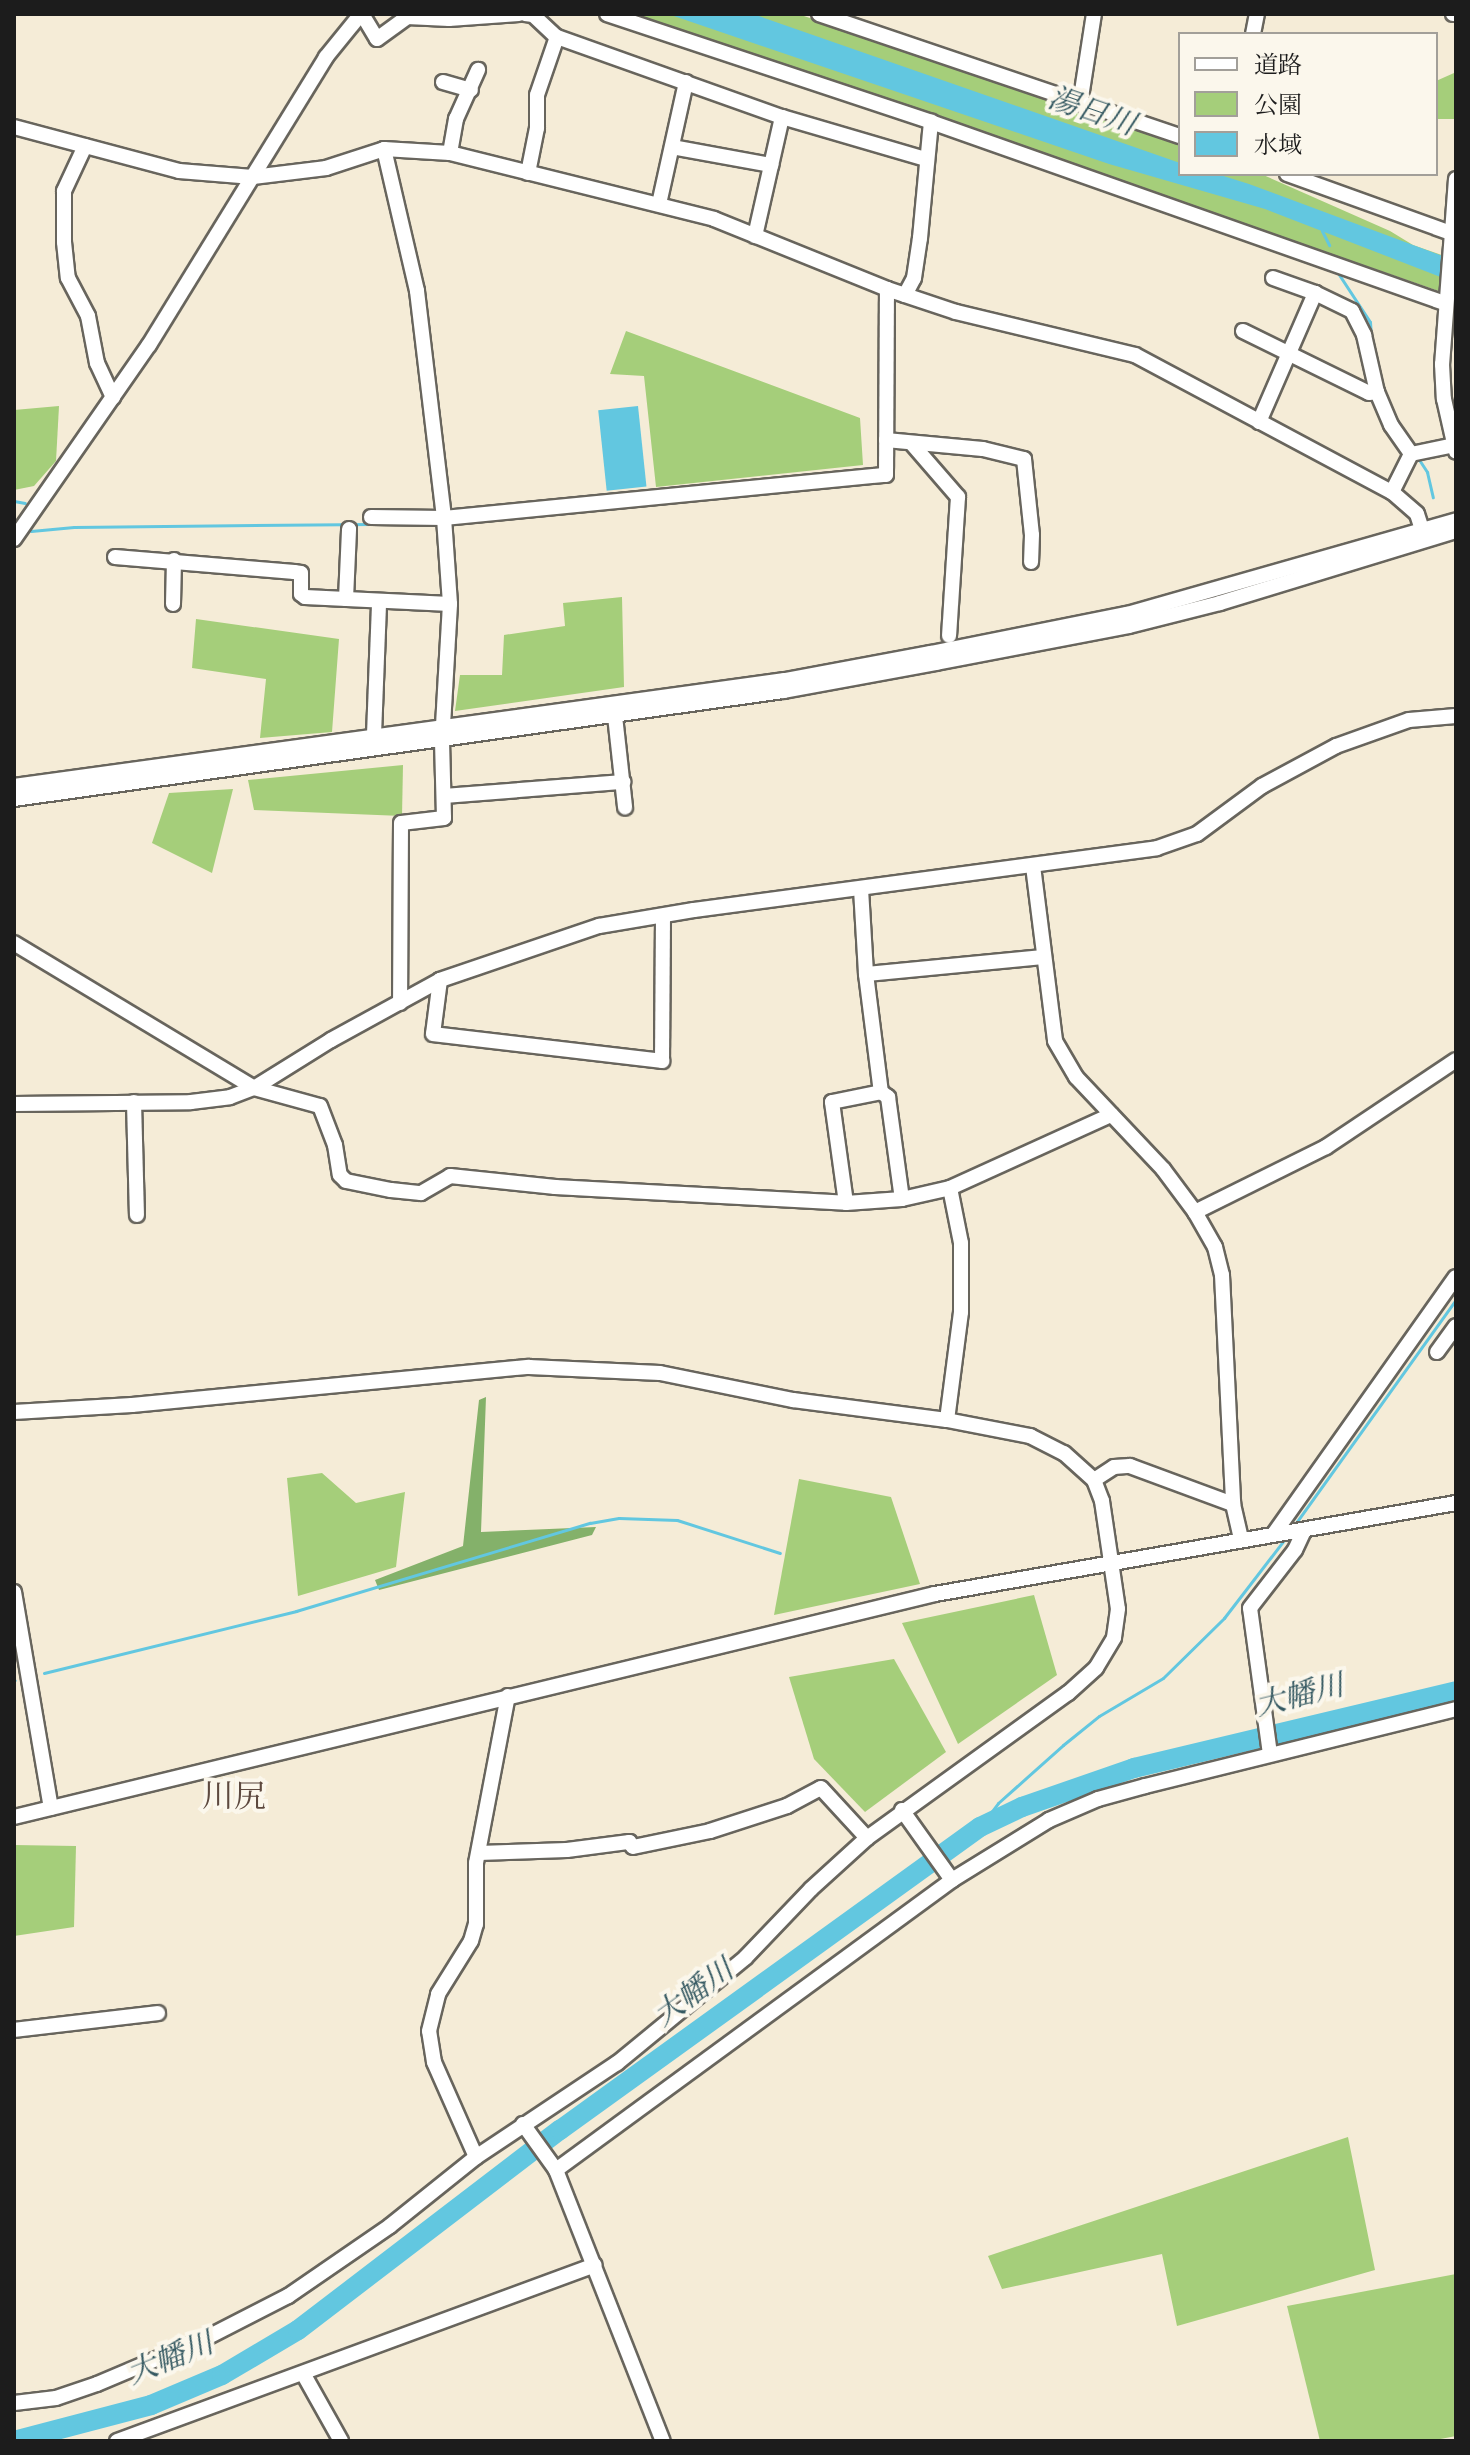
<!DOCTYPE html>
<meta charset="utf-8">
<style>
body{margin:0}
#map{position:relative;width:1470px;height:2455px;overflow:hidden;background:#f5ecd7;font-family:"Sorts Mill Goudy","Noto Serif JP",serif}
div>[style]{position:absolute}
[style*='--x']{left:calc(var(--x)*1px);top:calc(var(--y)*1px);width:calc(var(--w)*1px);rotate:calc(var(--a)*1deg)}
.green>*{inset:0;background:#a5ce7a}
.forest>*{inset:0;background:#84b16a}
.water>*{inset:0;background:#62c7e0;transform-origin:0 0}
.stream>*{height:3px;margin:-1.5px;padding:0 1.5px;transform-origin:1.5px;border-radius:1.5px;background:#62c7e0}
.river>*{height:20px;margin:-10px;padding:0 10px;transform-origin:10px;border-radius:10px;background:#62c7e0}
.roads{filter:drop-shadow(2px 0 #68655d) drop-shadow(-2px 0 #68655d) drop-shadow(0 2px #68655d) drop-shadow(0 -2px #68655d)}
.minor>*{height:14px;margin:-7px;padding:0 7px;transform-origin:7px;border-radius:7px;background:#fff}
span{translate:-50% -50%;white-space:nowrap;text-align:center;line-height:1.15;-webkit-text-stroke:8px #fbf7ec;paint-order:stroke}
.water-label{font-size:30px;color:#345861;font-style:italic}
.quarter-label{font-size:32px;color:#5d493f}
.frame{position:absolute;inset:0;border:16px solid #1c1c1c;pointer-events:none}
.legend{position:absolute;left:1178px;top:32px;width:260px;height:144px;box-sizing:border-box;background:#fbf7ec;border:2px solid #a29f99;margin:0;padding:10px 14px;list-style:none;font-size:24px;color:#1c1c1c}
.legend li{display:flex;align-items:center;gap:16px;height:40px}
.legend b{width:40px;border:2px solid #a29f99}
</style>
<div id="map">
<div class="green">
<i style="clip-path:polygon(613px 14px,798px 14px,1180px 143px,1180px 174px,1261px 174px,1390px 231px,1413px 245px,1456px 260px,1456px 297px,1143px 189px)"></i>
<i style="clip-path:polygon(1454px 73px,1454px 119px,1436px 119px,1436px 81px)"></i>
<i style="clip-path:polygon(626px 331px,860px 418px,863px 465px,656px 487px,644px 376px,610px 374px)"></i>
<i style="clip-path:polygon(59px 406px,56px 461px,34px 486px,14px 490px,14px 410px)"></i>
<i style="clip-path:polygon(622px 597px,624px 687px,455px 711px,460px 675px,502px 675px,504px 635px,565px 626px,563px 603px)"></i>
<i style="clip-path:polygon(196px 619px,339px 639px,332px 732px,260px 738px,266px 679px,192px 668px)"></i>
<i style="clip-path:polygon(403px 765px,402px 816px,254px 810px,248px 780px)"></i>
<i style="clip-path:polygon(233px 789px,212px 873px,152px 843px,169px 793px)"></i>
<i style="clip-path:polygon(322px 1473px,356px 1503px,405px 1492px,396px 1567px,298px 1596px,287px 1478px)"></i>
<i style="clip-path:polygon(799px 1479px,891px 1497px,920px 1584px,774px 1615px)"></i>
<i style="clip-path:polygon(1034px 1595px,1057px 1675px,958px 1744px,902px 1623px)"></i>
<i style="clip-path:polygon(894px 1659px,946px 1752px,865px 1812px,814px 1759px,789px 1677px)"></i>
<i style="clip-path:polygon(14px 1845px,76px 1846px,74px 1927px,14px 1936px)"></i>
<i style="clip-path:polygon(1348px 2137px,1375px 2270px,1177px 2326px,1162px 2254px,1002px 2289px,988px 2256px)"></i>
<i style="clip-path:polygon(1456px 2274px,1456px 2436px,1430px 2441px,1320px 2441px,1287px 2306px)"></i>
</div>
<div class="forest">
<i style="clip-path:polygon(486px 1397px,481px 1532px,596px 1527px,592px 1535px,379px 1590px,375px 1580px,463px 1546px,479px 1400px)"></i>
</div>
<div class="water">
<i style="clip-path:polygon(668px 14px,753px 14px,1180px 163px,1180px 174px,1217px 174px,1249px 184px,1456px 261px,1456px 283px,1265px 209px,1109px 164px)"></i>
<i style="left:638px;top:406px;width:81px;height:40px;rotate:84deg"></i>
</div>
<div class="stream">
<i style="--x:1322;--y:231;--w:16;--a:63"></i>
<i style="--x:1336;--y:270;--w:62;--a:56.8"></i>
<i style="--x:1370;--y:322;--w:14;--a:86"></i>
<i style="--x:1418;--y:458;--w:17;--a:57"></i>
<i style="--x:1427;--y:472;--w:26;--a:77"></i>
<i style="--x:14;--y:501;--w:11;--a:10"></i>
<i style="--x:31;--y:531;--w:43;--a:-5.3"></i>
<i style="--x:74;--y:527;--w:298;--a:-0.6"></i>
<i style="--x:1293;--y:1527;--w:280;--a:-54.4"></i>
<i style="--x:44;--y:1673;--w:260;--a:-13.8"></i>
<i style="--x:296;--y:1611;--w:307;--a:-16.7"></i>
<i style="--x:590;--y:1523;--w:29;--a:-10"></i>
<i style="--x:619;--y:1518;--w:58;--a:2"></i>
<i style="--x:677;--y:1520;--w:108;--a:17.8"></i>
<i style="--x:14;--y:1681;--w:1;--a:-45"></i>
<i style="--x:980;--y:1827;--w:30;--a:-53"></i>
<i style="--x:998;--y:1803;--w:87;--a:-41.7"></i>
<i style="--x:1063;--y:1745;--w:46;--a:-38.9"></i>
<i style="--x:1099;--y:1716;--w:74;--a:-30.7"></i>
<i style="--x:1163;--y:1678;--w:86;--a:-44.5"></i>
<i style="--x:1224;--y:1618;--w:98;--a:-52.4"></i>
</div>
<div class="river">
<i style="--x:14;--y:2441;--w:142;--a:-14.7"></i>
<i style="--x:151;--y:2405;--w:77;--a:-22.9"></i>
<i style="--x:222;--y:2375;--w:88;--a:-30.6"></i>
<i style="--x:298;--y:2330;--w:330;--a:-37.4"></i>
<i style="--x:560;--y:2130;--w:518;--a:-35.81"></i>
<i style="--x:980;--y:1827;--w:47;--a:-25.5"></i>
<i style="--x:1022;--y:1807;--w:119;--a:-19.2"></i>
<i style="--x:1134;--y:1768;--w:331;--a:-13.4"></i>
</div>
<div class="roads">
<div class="minor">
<i style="--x:362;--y:14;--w:29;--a:59"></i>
<i style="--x:377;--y:39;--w:37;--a:-36"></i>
<i style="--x:407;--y:17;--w:42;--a:2.7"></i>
<i style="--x:449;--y:19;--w:70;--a:-4.1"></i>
<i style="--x:525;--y:14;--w:8;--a:7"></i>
<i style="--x:533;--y:15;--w:33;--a:43"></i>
<i style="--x:557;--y:37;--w:239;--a:19.6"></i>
<i style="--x:782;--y:117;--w:150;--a:16.3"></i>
<i style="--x:607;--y:14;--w:342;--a:18.4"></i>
<i style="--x:931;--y:122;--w:544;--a:19.43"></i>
<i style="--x:819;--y:14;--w:381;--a:18.7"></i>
<i style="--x:1453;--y:14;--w:3;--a:0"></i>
<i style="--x:1253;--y:34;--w:20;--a:-79"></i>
<i style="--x:443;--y:82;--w:29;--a:16"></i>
<i style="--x:1080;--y:104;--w:91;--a:-81.2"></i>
<i style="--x:14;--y:127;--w:171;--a:14.9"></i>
<i style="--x:179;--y:171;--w:74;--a:4.6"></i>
<i style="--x:253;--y:177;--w:74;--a:-7"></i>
<i style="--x:326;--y:168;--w:61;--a:-18.1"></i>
<i style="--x:384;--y:149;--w:66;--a:3.5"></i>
<i style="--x:450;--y:153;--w:272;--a:14"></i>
<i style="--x:714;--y:219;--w:187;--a:22"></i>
<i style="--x:887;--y:289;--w:73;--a:18.4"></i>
<i style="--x:956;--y:312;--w:184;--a:13.5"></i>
<i style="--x:1135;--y:355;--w:291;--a:28.1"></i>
<i style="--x:1392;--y:492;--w:33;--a:41"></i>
<i style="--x:1417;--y:514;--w:16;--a:72"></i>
<i style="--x:85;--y:146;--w:50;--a:115"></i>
<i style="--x:64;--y:191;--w:51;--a:90"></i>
<i style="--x:64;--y:242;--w:36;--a:84"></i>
<i style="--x:68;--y:278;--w:43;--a:62.2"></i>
<i style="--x:88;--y:316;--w:48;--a:79.2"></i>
<i style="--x:97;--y:363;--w:38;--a:65"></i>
<i style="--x:672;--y:147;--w:101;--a:10.3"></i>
<i style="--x:384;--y:149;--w:146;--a:76.9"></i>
<i style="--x:417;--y:291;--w:229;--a:83.2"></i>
<i style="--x:444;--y:518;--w:86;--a:86"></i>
<i style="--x:450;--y:604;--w:137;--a:93.3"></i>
<i style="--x:442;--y:741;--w:77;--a:88.5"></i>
<i style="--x:444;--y:818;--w:43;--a:173.4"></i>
<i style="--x:401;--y:823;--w:180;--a:90.3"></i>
<i style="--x:450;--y:153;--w:35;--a:-80"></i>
<i style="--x:456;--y:119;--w:54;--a:-65.8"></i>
<i style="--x:528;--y:173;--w:46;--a:-78.7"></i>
<i style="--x:537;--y:128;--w:33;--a:-90"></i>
<i style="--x:537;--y:95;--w:61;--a:-71"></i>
<i style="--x:1287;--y:174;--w:180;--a:19.8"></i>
<i style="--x:1456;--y:179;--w:186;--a:94.3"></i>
<i style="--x:1442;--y:364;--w:35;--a:87"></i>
<i style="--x:1444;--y:399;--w:54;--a:77.2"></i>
<i style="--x:659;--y:204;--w:125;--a:-77.5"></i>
<i style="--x:755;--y:236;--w:122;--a:-77.2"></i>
<i style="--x:1273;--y:278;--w:45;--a:19.7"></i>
<i style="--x:905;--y:295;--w:19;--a:-62"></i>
<i style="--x:914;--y:278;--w:40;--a:-81.5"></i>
<i style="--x:920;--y:238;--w:117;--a:-84.6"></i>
<i style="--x:1243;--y:331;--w:140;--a:26.2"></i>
<i style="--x:1369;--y:393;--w:8;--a:-7"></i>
<i style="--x:1259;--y:422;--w:141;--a:-66.5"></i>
<i style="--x:1315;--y:293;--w:41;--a:25.9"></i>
<i style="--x:1352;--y:311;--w:27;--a:63"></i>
<i style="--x:1364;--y:335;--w:58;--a:77.2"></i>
<i style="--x:1377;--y:392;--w:36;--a:67"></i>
<i style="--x:1391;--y:425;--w:35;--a:55"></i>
<i style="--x:886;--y:440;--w:97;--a:5.3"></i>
<i style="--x:983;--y:449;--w:42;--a:13.7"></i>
<i style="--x:1024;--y:459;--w:76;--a:84"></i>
<i style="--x:1032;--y:535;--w:27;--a:92"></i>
<i style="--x:913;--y:445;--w:69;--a:49.1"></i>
<i style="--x:958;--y:497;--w:139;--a:93.7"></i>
<i style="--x:1392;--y:492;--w:42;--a:-63.4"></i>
<i style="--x:1411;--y:454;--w:45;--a:-11.6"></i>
<i style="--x:371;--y:517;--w:73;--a:0.8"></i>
<i style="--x:444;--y:518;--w:444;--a:-5.6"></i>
<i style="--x:886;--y:475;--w:186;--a:-89.7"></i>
<i style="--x:14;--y:539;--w:236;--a:-55.2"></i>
<i style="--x:149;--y:345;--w:338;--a:-58.4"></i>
<i style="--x:326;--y:57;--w:55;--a:-50.9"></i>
<i style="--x:115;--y:557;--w:180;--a:4.8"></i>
<i style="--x:294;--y:572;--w:7;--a:8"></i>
<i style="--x:301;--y:573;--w:21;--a:90"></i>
<i style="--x:301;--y:594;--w:5;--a:37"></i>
<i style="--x:305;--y:597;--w:145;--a:2.8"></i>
<i style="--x:346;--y:599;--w:70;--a:-87.5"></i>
<i style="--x:173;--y:604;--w:44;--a:-88.7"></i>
<i style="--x:615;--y:716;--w:92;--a:83.7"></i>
<i style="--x:374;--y:735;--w:133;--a:-87.8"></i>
<i style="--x:14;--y:786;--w:778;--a:-7.83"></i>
<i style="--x:785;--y:680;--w:148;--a:-10.5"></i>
<i style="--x:931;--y:653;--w:200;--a:-11.3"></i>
<i style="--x:1127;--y:614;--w:342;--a:-15.9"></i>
<i style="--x:444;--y:796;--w:180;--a:-4.5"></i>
<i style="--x:14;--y:799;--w:777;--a:-7.99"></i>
<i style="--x:783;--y:691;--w:155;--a:-10.4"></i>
<i style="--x:935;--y:663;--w:197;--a:-10.8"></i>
<i style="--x:1129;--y:626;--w:94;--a:-14.2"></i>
<i style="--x:1220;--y:603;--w:247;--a:-17"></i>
<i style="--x:1033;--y:866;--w:176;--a:82.8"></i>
<i style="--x:1055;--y:1041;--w:42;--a:59.7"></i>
<i style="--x:1076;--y:1077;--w:127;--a:46.6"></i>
<i style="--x:1163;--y:1169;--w:54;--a:53.3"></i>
<i style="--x:1195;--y:1212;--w:40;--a:60.3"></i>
<i style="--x:1215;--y:1247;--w:29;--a:76"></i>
<i style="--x:1222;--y:1275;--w:229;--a:87.2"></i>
<i style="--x:1233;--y:1504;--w:37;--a:77"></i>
<i style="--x:861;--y:889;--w:85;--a:86.6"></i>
<i style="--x:866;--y:974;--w:119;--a:82.8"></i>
<i style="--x:881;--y:1092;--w:9;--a:36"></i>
<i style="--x:888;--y:1097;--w:103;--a:82.2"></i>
<i style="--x:14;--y:943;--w:280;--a:31.1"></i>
<i style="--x:254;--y:1088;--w:68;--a:15.3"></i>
<i style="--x:320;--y:1106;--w:42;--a:69"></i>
<i style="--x:335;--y:1145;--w:30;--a:81"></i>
<i style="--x:340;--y:1175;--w:8;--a:45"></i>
<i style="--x:346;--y:1181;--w:46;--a:11.3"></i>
<i style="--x:391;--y:1190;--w:30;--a:6"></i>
<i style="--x:421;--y:1193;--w:34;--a:-30"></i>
<i style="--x:450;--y:1176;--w:106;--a:6"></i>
<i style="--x:555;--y:1187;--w:291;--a:3.1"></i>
<i style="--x:846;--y:1203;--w:56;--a:-4.1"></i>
<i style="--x:902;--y:1199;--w:49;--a:-12.9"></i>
<i style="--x:950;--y:1188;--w:177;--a:-24.4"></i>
<i style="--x:866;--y:974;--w:176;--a:-5.5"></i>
<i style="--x:440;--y:980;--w:54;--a:97.4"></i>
<i style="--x:433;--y:1034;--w:231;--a:6.7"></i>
<i style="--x:662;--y:1061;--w:145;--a:-89.6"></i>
<i style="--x:134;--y:1102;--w:113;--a:88.5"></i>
<i style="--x:14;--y:1104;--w:177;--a:-0.6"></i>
<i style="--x:191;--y:1102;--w:39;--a:-7"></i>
<i style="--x:230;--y:1097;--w:26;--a:-21"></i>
<i style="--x:254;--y:1088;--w:91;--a:-31.9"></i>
<i style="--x:331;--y:1040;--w:124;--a:-28.8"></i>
<i style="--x:440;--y:980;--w:168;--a:-18.8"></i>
<i style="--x:599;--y:926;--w:96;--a:-9.6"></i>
<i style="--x:694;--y:910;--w:467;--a:-7.6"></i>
<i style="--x:1157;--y:848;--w:42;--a:-19.3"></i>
<i style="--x:1197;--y:834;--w:81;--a:-36.4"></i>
<i style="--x:1262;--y:786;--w:84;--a:-28.4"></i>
<i style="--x:1336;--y:746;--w:77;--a:-19.6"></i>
<i style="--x:1409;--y:720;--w:47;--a:-4.9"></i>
<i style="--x:846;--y:1203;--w:102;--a:-97.9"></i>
<i style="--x:832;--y:1102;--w:50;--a:-11.5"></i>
<i style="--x:1195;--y:1212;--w:146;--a:-26.4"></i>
<i style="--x:1326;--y:1147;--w:156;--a:-33.8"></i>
<i style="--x:1437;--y:1352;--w:32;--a:-54"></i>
<i style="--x:14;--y:1412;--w:118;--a:-3.4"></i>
<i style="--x:132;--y:1405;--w:399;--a:-5.5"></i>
<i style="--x:529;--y:1367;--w:131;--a:2.6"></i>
<i style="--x:660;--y:1373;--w:136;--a:11.5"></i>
<i style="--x:793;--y:1400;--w:155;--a:7.4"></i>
<i style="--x:947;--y:1420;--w:85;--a:10.9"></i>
<i style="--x:1030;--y:1436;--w:38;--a:27"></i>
<i style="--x:1064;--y:1453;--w:40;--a:42"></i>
<i style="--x:1094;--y:1480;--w:22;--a:69"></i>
<i style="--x:1102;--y:1501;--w:109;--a:81.6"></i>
<i style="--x:1118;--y:1609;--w:29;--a:98"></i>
<i style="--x:1114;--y:1638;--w:35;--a:121"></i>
<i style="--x:1096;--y:1668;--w:38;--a:138"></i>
<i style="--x:1068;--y:1693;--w:248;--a:144.2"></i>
<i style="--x:867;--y:1838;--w:76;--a:137.7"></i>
<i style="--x:811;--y:1889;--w:95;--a:133.7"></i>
<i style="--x:745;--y:1958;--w:166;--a:140.6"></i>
<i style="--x:617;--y:2063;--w:169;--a:146.3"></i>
<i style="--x:476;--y:2157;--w:110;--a:141.3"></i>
<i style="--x:390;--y:2226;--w:124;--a:145.5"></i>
<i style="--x:288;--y:2296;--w:92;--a:152.9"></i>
<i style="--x:206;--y:2338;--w:118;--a:157.1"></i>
<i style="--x:97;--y:2384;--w:43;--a:161.1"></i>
<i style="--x:56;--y:2398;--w:42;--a:173.2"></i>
<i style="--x:947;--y:1420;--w:109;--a:-82.6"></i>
<i style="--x:961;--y:1312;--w:69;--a:-90"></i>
<i style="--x:961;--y:1243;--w:56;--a:-101.3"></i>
<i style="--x:1094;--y:1480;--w:24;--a:-33"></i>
<i style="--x:1114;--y:1467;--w:16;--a:-4"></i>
<i style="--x:1130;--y:1466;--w:110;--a:20.3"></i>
<i style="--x:1273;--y:1535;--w:316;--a:-54.7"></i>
<i style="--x:14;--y:1592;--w:219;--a:80.3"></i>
<i style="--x:1270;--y:1754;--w:147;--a:-97.8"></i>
<i style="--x:1250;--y:1608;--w:73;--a:-52.2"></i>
<i style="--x:1295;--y:1550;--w:21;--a:-65"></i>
<i style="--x:902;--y:1810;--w:86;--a:54.5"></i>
<i style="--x:14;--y:1817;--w:948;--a:-13.61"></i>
<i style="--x:935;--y:1594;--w:529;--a:-9.91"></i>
<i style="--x:479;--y:1853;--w:88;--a:-2"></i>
<i style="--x:567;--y:1850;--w:63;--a:-7.4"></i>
<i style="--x:629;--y:1842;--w:6;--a:51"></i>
<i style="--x:633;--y:1847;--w:79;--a:-11.7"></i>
<i style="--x:710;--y:1831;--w:81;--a:-18"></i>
<i style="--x:787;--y:1806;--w:38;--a:-28"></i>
<i style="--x:821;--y:1788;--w:68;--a:47.4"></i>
<i style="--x:14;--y:2030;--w:145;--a:-6.7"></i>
<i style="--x:523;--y:2124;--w:57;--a:54.3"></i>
<i style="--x:556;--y:2170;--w:291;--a:68.5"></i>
<i style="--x:476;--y:2157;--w:104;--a:-113.9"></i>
<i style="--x:434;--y:2062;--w:31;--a:-99"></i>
<i style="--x:429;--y:2031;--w:38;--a:-76"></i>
<i style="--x:438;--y:1994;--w:62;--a:-58.1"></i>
<i style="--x:471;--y:1941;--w:18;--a:-74"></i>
<i style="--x:476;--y:1924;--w:61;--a:-90"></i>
<i style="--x:476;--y:1863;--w:170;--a:-79.2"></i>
<i style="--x:556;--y:2170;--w:491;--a:-36.2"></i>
<i style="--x:952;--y:1880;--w:114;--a:-31.7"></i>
<i style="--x:1049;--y:1820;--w:53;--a:-23.2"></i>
<i style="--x:1098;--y:1799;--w:49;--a:-15.5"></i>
<i style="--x:1145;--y:1786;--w:320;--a:-13.9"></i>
<i style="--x:304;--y:2375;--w:76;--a:60.7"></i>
<i style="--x:117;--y:2441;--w:509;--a:-20.21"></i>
</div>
</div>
<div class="water-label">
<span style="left:1091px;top:114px;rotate:19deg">湯日川</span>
<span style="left:1300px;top:1698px;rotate:-14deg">大幡川</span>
<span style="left:695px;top:1995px;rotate:-36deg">大幡川</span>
<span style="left:171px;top:2361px;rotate:-22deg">大幡川</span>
</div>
<div class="quarter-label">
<span style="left:234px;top:1799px">川尻</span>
</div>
<div class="frame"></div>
<ul class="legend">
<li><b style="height:10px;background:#fff"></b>道路</li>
<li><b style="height:22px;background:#a5ce7a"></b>公園</li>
<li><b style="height:22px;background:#62c7e0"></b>水域</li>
</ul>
</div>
